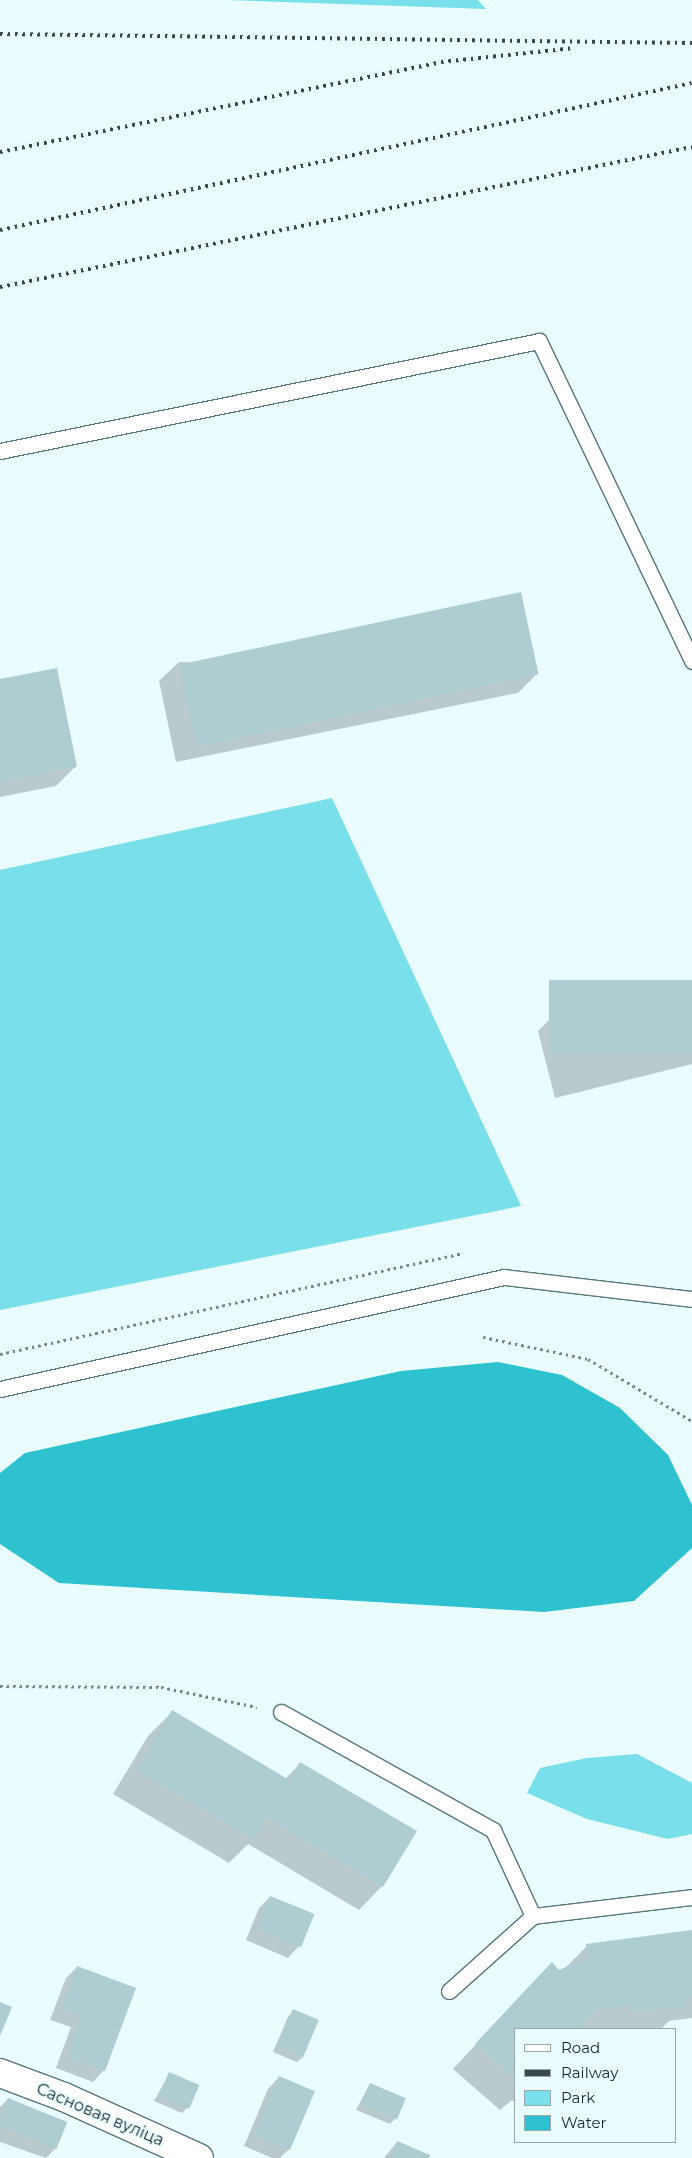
<!DOCTYPE html>
<meta charset="utf-8">
<style>
body{margin:0}
#map{position:relative;width:692px;height:2158px;overflow:hidden;background:#e9fdff;font-family:Montserrat,sans-serif}
div>[style]{position:absolute}
[style*='--x']{left:calc(var(--x)*1px);top:calc(var(--y)*1px);width:calc(var(--w)*1px);rotate:calc(var(--a)*1deg)}
.green>*{inset:0;background:#78dfeb}
.water>*{inset:0;background:#2ec2d1}
.shadow>*{inset:0;background:#0003}
.building>*{inset:0;background:#adcdd1;transform-origin:0 0}
.path>*{height:3px;margin-top:-1.5px;transform-origin:0;background:repeating-linear-gradient(90deg,#778789 0 2.5px,transparent 0 6.5px)}
.roads{filter:drop-shadow(1px 0 #58767a) drop-shadow(-1px 0 #58767a) drop-shadow(0 1px #58767a) drop-shadow(0 -1px #58767a)}
.lane>*{height:15px;margin:-7.5px;padding:0 7.5px;transform-origin:7.5px;border-radius:7.5px;background:#fff}
.street>*{height:28px;margin:-14px;padding:0 14px;transform-origin:14px;border-radius:14px;background:#fff}
.rail>*{height:4px;margin-top:-2px;transform-origin:0;background:repeating-linear-gradient(90deg,#3a484a 0 2.5px,transparent 0 7.5px)}
span{translate:-50% -50%;white-space:nowrap;text-align:center;line-height:1.15;-webkit-text-stroke:4px #e9fdff;paint-order:stroke}
.street-label{font-size:16px;color:#192527}
.legend{position:absolute;left:514px;top:2028px;width:162px;height:115px;box-sizing:border-box;background:#e9fdff;border:1px solid #96a7a9;margin:0;padding:6px 9px;list-style:none;font-size:15px;color:#192527}
.legend li{display:flex;align-items:center;gap:10px;height:25px}
.legend b{width:25px;border:1px solid #96a7a9}
</style>
<div id="map">
<div class="green">
<i style="clip-path:polygon(227px 0,478px 0,486px 9px)"></i>
<i style="clip-path:polygon(332px 798px,521px 1206px,0 1310px,0 870px)"></i>
<i style="clip-path:polygon(637px 1754px,692px 1783px,692px 1834px,668px 1839px,587px 1819px,527px 1793px,540px 1768px,587px 1758px)"></i>
</div>
<div class="water">
<i style="clip-path:polygon(498px 1362px,562px 1375px,620px 1408px,668px 1455px,692px 1505px,692px 1548px,634px 1601px,544px 1612px,59px 1583px,0 1544px,0 1473px,25px 1453px,401px 1371px)"></i>
</div>
<div class="shadow">
<i style="clip-path:polygon(179px 662px,537px 674px,518px 693px,176px 762px,159px 681px)"></i>
<i style="clip-path:polygon(0 680px,76px 766px,56px 786px,0 797px)"></i>
<i style="clip-path:polygon(692px 981px,692px 1064px,555px 1098px,538px 1031px,554px 1015px)"></i>
<i style="clip-path:polygon(172px 1712px,285px 1779px,301px 1763px,382px 1886px,359px 1910px,248px 1844px,229px 1863px,113px 1794px,148px 1736px)"></i>
<i style="clip-path:polygon(270px 1897px,299px 1946px,288px 1958px,246px 1940px,259px 1908px)"></i>
<i style="clip-path:polygon(692px 1931px,692px 2018px,669px 2021px,661px 2029px,516px 2029px,516px 2103px,512px 2100px,500px 2110px,453px 2069px,529px 1987px,563px 1970px,587px 1946px)"></i>
<i style="clip-path:polygon(77px 1967px,104px 2070px,93px 2082px,56px 2068px,71px 2027px,50px 2020px,66px 1978px)"></i>
<i style="clip-path:polygon(293px 2011px,318px 2021px,303px 2057px,297px 2062px,273px 2052px,288px 2017px)"></i>
<i style="clip-path:polygon(169px 2074px,188px 2107px,182px 2113px,154px 2101px)"></i>
<i style="clip-path:polygon(279px 2077px,289px 2149px,280px 2158px,272px 2158px,244px 2146px,268px 2089px)"></i>
<i style="clip-path:polygon(370px 2084px,396px 2118px,390px 2124px,356px 2110px)"></i>
<i style="clip-path:polygon(8px 2099px,65px 2123px,55px 2149px,46px 2158px,0 2142px,0 2107px)"></i>
<i style="clip-path:polygon(397px 2142px,428px 2158px,384px 2158px)"></i>
</div>
<div class="building">
<i style="left:521px;top:592px;width:84px;height:350px;rotate:78deg"></i>
<i style="clip-path:polygon(57px 668px,77px 767px,0 782px,0 679px)"></i>
<i style="left:692px;top:980px;width:73px;height:143px;rotate:90deg"></i>
<i style="clip-path:polygon(172px 1710px,289px 1780px,300px 1762px,417px 1831px,383px 1887px,267px 1818px,254px 1840px,136px 1770px)"></i>
<i style="left:270px;top:1896px;width:48px;height:36px;rotate:22deg"></i>
<i style="clip-path:polygon(692px 1930px,692px 1998px,686px 1999px,686px 2006px,629px 2012px,628px 2006px,597px 2010px,579px 2029px,516px 2029px,516px 2080px,475px 2044px,552px 1962px,559px 1970px,588px 1958px,586px 1944px)"></i>
<i style="clip-path:polygon(77px 1966px,136px 1988px,105px 2071px,67px 2057px,82px 2016px,61px 2009px)"></i>
<i style="clip-path:polygon(0 2002px,12px 2007px,0 2036px)"></i>
<i style="left:293px;top:2009px;width:28px;height:40px;rotate:23deg"></i>
<i style="left:169px;top:2072px;width:33px;height:26px;rotate:23deg"></i>
<i style="left:279px;top:2076px;width:39px;height:64px;rotate:23deg"></i>
<i style="left:370px;top:2083px;width:39px;height:23px;rotate:23deg"></i>
<i style="left:8px;top:2098px;width:64px;height:29px;rotate:22deg"></i>
<i style="clip-path:polygon(397px 2141px,430px 2155px,429px 2158px,390px 2158px)"></i>
</div>
<div class="path">
<i style="--x:483;--y:1337;--w:107;--a:11.8"></i>
<i style="--x:588;--y:1359;--w:121;--a:30.8"></i>
<i style="--x:0;--y:1354;--w:471;--a:-12.3"></i>
<i style="--x:0;--y:1686;--w:161;--a:0.4"></i>
<i style="--x:161;--y:1687;--w:98;--a:11.8"></i>
</div>
<div class="roads">
<div class="lane">
<i style="--x:0;--y:451;--w:550;--a:-11.53"></i>
<i style="--x:539;--y:341;--w:355;--a:64.4"></i>
<i style="--x:0;--y:1389;--w:516;--a:-12.53"></i>
<i style="--x:504;--y:1277;--w:189;--a:6.7"></i>
<i style="--x:281;--y:1712;--w:243;--a:29.1"></i>
<i style="--x:493;--y:1830;--w:95;--a:65.1"></i>
<i style="--x:449;--y:1991;--w:113;--a:-41.8"></i>
<i style="--x:533;--y:1916;--w:160;--a:-6.8"></i>
</div>
<div class="street">
<i style="--x:0;--y:2073;--w:68;--a:20.6"></i>
<i style="--x:64;--y:2097;--w:148;--a:24.3"></i>
</div>
</div>
<div class="rail">
<i style="--x:0;--y:34;--w:692;--a:0.75"></i>
<i style="--x:0;--y:152;--w:450;--a:-11.5"></i>
<i style="--x:441;--y:62;--w:134;--a:-6"></i>
<i style="--x:0;--y:230;--w:707;--a:-11.99"></i>
<i style="--x:0;--y:287;--w:706;--a:-11.44"></i>
</div>
<div class="street-label">
<span style="left:100px;top:2115px;rotate:23deg">Сасновая вуліца</span>
</div>
<ul class="legend">
<li><b style="height:6px;background:#fff"></b>Road</li>
<li><b style="height:6px;background:#3a484a"></b>Railway</li>
<li><b style="height:14px;background:#78dfeb"></b>Park</li>
<li><b style="height:14px;background:#2ec2d1"></b>Water</li>
</ul>
</div>
